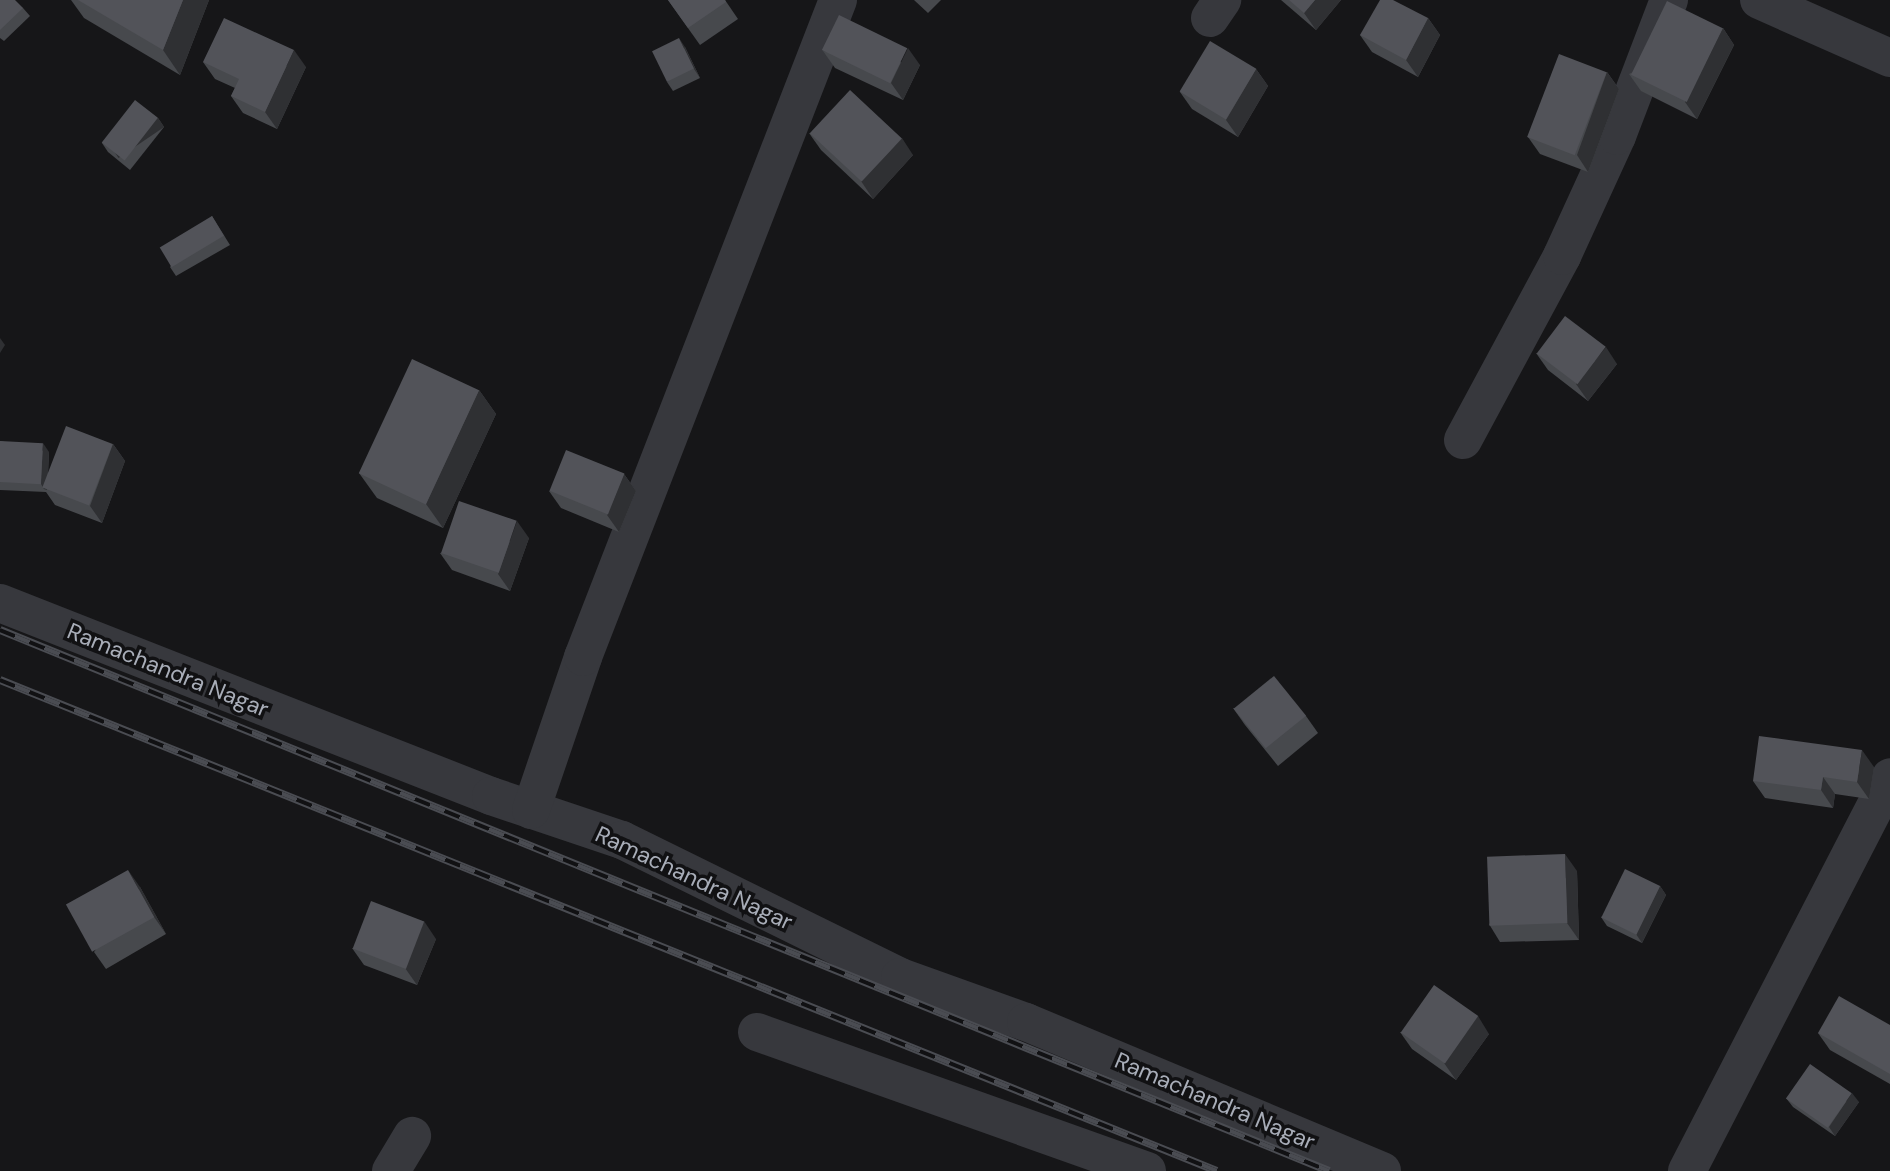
<!DOCTYPE html>
<style>
body{margin:0}
#map{position:relative;width:1890px;height:1171px;overflow:hidden;background:#161618;font-family:"DM Sans",sans-serif}
div>[style]{position:absolute}
[style*='--x']{left:calc(var(--x)*1px);top:calc(var(--y)*1px);width:calc(var(--w)*1px);rotate:calc(var(--a)*1deg)}
.minor>*{height:38px;margin:-19px;padding:0 19px;transform-origin:19px;border-radius:19px;background:#37383d}
.rail>*{height:8px;margin-top:-4px;transform-origin:0;background:repeating-linear-gradient(90deg,#111113 0 16px,#4a4c52 0 32px);box-sizing:border-box;border-block:2px solid #4a4c52}
.wall>*{inset:0;background:#47494d}
.shaded-wall>*{inset:0;background:#2f3033;transform-origin:0 0}
.building>*{inset:0;background:#525359;transform-origin:0 0}
span{translate:-50% -50%;white-space:nowrap;text-align:center;line-height:1.15;-webkit-text-stroke:7px #111113;paint-order:stroke}
.street-label{font-size:23px;color:#a8adb8}
</style>
<div id="map">
<div class="minor">
<i style="--x:1759;--y:0;--w:143;--a:23.9"></i>
<i style="--x:1210;--y:18;--w:22;--a:-56"></i>
<i style="--x:1463;--y:440;--w:209;--a:-61.7"></i>
<i style="--x:1562;--y:256;--w:132;--a:-65.4"></i>
<i style="--x:1617;--y:136;--w:146;--a:-69.1"></i>
<i style="--x:0;--y:603;--w:528;--a:21.46"></i>
<i style="--x:491;--y:796;--w:138;--a:18.6"></i>
<i style="--x:622;--y:840;--w:310;--a:26.2"></i>
<i style="--x:900;--y:977;--w:134;--a:19.7"></i>
<i style="--x:1026;--y:1022;--w:386;--a:22.7"></i>
<i style="--x:531;--y:810;--w:162;--a:-71.2"></i>
<i style="--x:583;--y:657;--w:705;--a:-68.79"></i>
<i style="--x:757;--y:1032;--w:414;--a:19.6"></i>
<i style="--x:391;--y:1171;--w:41;--a:-59"></i>
<i style="--x:1687;--y:1171;--w:443;--a:-62.7"></i>
</div>
<div class="rail">
<i style="--x:0;--y:630;--w:1435;--a:22.15"></i>
<i style="--x:0;--y:680;--w:1312;--a:21.97"></i>
</div>
<div class="wall">
<i style="clip-path:polygon(0 0,23px 8px,30px 16px,4px 41px,0 38px)"></i>
<i style="clip-path:polygon(71px 0,209px 0,180px 75px,84px 18px)"></i>
<i style="clip-path:polygon(668px 0,725px 0,738px 19px,700px 45px)"></i>
<i style="clip-path:polygon(914px 0,941px 0,928px 13px)"></i>
<i style="clip-path:polygon(1281px 0,1341px 0,1316px 30px)"></i>
<i style="clip-path:polygon(1428px 18px,1440px 35px,1418px 77px,1372px 52px,1360px 35px)"></i>
<i style="clip-path:polygon(1723px 28px,1734px 45px,1697px 119px,1641px 91px,1629px 74px)"></i>
<i style="clip-path:polygon(685px 47px,700px 78px,673px 91px,667px 82px)"></i>
<i style="clip-path:polygon(823px 51px,920px 65px,903px 100px,835px 68px)"></i>
<i style="clip-path:polygon(203px 62px,306px 67px,277px 129px,243px 113px,231px 96px,235px 88px,215px 79px)"></i>
<i style="clip-path:polygon(1256px 69px,1268px 86px,1238px 137px,1192px 109px,1180px 92px)"></i>
<i style="clip-path:polygon(1607px 72px,1619px 89px,1588px 172px,1540px 154px,1528px 137px)"></i>
<i style="clip-path:polygon(158px 118px,164px 127px,130px 170px,108px 152px,102px 143px)"></i>
<i style="clip-path:polygon(809px 133px,913px 155px,873px 199px,821px 150px)"></i>
<i style="clip-path:polygon(212px 216px,230px 245px,176px 276px,170px 267px)"></i>
<i style="clip-path:polygon(1536px 353px,1617px 364px,1588px 401px,1548px 370px)"></i>
<i style="clip-path:polygon(479px 390px,496px 414px,443px 528px,377px 498px,359px 473px)"></i>
<i style="clip-path:polygon(0 441px,49px 452px,48px 474px,113px 444px,125px 461px,102px 523px,55px 505px,46px 492px,0 490px)"></i>
<i style="clip-path:polygon(624px 474px,636px 491px,619px 532px,561px 508px,549px 491px)"></i>
<i style="clip-path:polygon(529px 538px,510px 591px,452px 570px,440px 553px)"></i>
<i style="clip-path:polygon(1233px 708px,1306px 716px,1318px 733px,1278px 766px,1245px 725px)"></i>
<i style="clip-path:polygon(1874px 767px,1869px 799px,1835px 794px,1833px 808px,1765px 798px,1753px 781px)"></i>
<i style="clip-path:polygon(1577px 871px,1579px 940px,1500px 942px,1489px 924px)"></i>
<i style="clip-path:polygon(1660px 886px,1666px 895px,1642px 943px,1607px 926px,1601px 917px)"></i>
<i style="clip-path:polygon(140px 887px,166px 934px,106px 969px,94px 952px)"></i>
<i style="clip-path:polygon(436px 939px,417px 985px,364px 965px,352px 948px)"></i>
<i style="clip-path:polygon(1890px 1025px,1890px 1084px,1830px 1050px,1818px 1033px)"></i>
<i style="clip-path:polygon(1400px 1032px,1489px 1034px,1456px 1080px,1412px 1049px)"></i>
<i style="clip-path:polygon(1786px 1098px,1859px 1102px,1835px 1136px,1793px 1107px)"></i>
</div>
<div class="shaded-wall">
<i style="clip-path:polygon(183px 0,209px 0,180px 75px,163px 50px)"></i>
<i style="clip-path:polygon(1315px 0,1341px 0,1316px 30px,1304px 13px)"></i>
<i style="clip-path:polygon(1428px 18px,1440px 35px,1418px 77px,1406px 60px)"></i>
<i style="clip-path:polygon(1723px 28px,1734px 45px,1697px 119px,1685px 102px)"></i>
<i style="clip-path:polygon(679px 38px,685px 47px,700px 78px,694px 69px)"></i>
<i style="clip-path:polygon(908px 48px,920px 65px,903px 100px,891px 83px)"></i>
<i style="clip-path:polygon(294px 50px,306px 67px,277px 129px,265px 112px)"></i>
<i style="clip-path:polygon(1256px 69px,1268px 86px,1238px 137px,1226px 120px)"></i>
<i style="clip-path:polygon(1607px 72px,1619px 89px,1588px 172px,1577px 155px)"></i>
<i style="left:158px;top:118px;width:11px;height:55px;rotate:56deg"></i>
<i style="clip-path:polygon(902px 138px,913px 155px,873px 199px,861px 181px)"></i>
<i style="clip-path:polygon(0 338px,5px 345px,0 353px)"></i>
<i style="clip-path:polygon(1606px 347px,1617px 364px,1588px 401px,1576px 384px)"></i>
<i style="clip-path:polygon(479px 390px,496px 414px,443px 528px,426px 504px)"></i>
<i style="clip-path:polygon(43px 443px,49px 452px,47px 490px,44px 489px,41px 484px)"></i>
<i style="clip-path:polygon(113px 444px,125px 461px,102px 523px,90px 506px)"></i>
<i style="clip-path:polygon(624px 474px,636px 491px,619px 532px,607px 515px)"></i>
<i style="clip-path:polygon(517px 521px,529px 538px,510px 591px,498px 574px)"></i>
<i style="clip-path:polygon(1862px 750px,1874px 767px,1869px 799px,1857px 782px)"></i>
<i style="clip-path:polygon(1823px 777px,1835px 794px,1833px 808px,1821px 790px)"></i>
<i style="clip-path:polygon(1565px 854px,1577px 871px,1579px 940px,1567px 923px)"></i>
<i style="clip-path:polygon(128px 870px,140px 887px,166px 934px,154px 917px)"></i>
<i style="clip-path:polygon(1660px 886px,1666px 895px,1642px 943px,1636px 934px)"></i>
<i style="clip-path:polygon(424px 921px,436px 939px,417px 985px,405px 968px)"></i>
<i style="clip-path:polygon(1478px 1016px,1489px 1034px,1456px 1080px,1444px 1063px)"></i>
<i style="clip-path:polygon(1852px 1093px,1859px 1102px,1835px 1136px,1829px 1127px)"></i>
</div>
<div class="building">
<i style="clip-path:polygon(0 0,15px 0,23px 8px,0 30px)"></i>
<i style="clip-path:polygon(78px 0,183px 0,163px 50px)"></i>
<i style="clip-path:polygon(668px 0,725px 0,726px 2px,688px 28px)"></i>
<i style="clip-path:polygon(1289px 0,1315px 0,1304px 13px)"></i>
<i style="clip-path:polygon(1380px 0,1393px 0,1428px 18px,1406px 60px,1360px 35px)"></i>
<i style="left:1667px;top:1px;width:62px;height:82px;rotate:26deg"></i>
<i style="left:839px;top:15px;width:76px;height:39px;rotate:26deg"></i>
<i style="clip-path:polygon(224px 18px,294px 50px,265px 112px,231px 96px,239px 79px,203px 62px)"></i>
<i style="left:679px;top:38px;width:34px;height:30px;rotate:64deg"></i>
<i style="left:1210px;top:41px;width:54px;height:59px;rotate:31deg"></i>
<i style="left:1559px;top:54px;width:51px;height:89px;rotate:21deg"></i>
<i style="left:850px;top:90px;width:71px;height:59px;rotate:43deg"></i>
<i style="left:135px;top:100px;width:29px;height:54px;rotate:38deg"></i>
<i style="left:212px;top:216px;width:23px;height:61px;rotate:59deg"></i>
<i style="left:1565px;top:316px;width:51px;height:47px;rotate:37deg"></i>
<i style="left:412px;top:359px;width:74px;height:126px;rotate:25deg"></i>
<i style="left:66px;top:426px;width:50px;height:66px;rotate:21deg"></i>
<i style="left:0;top:441px;width:43px;height:41px;rotate:3deg"></i>
<i style="left:566px;top:450px;width:63px;height:44px;rotate:22deg"></i>
<i style="left:459px;top:501px;width:61px;height:55px;rotate:19deg"></i>
<i style="left:1274px;top:676px;width:51px;height:52px;rotate:51deg"></i>
<i style="clip-path:polygon(1759px 736px,1862px 750px,1857px 782px,1823px 777px,1821px 790px,1753px 781px)"></i>
<i style="left:1565px;top:854px;width:69px;height:78px;rotate:88deg"></i>
<i style="left:1625px;top:869px;width:39px;height:54px;rotate:26deg"></i>
<i style="left:128px;top:870px;width:54px;height:71px;rotate:61deg"></i>
<i style="left:371px;top:901px;width:57px;height:51px;rotate:21deg"></i>
<i style="left:1434px;top:985px;width:54px;height:58px;rotate:35deg"></i>
<i style="clip-path:polygon(1839px 996px,1890px 1025px,1890px 1074px,1818px 1033px)"></i>
<i style="left:1810px;top:1064px;width:51px;height:42px;rotate:35deg"></i>
</div>
<div class="street-label">
<span style="left:168px;top:670px;rotate:22deg">Ramachandra Nagar</span>
<span style="left:694px;top:878px;rotate:25deg">Ramachandra Nagar</span>
<span style="left:1215px;top:1101px;rotate:23deg">Ramachandra Nagar</span>
</div>
</div>
